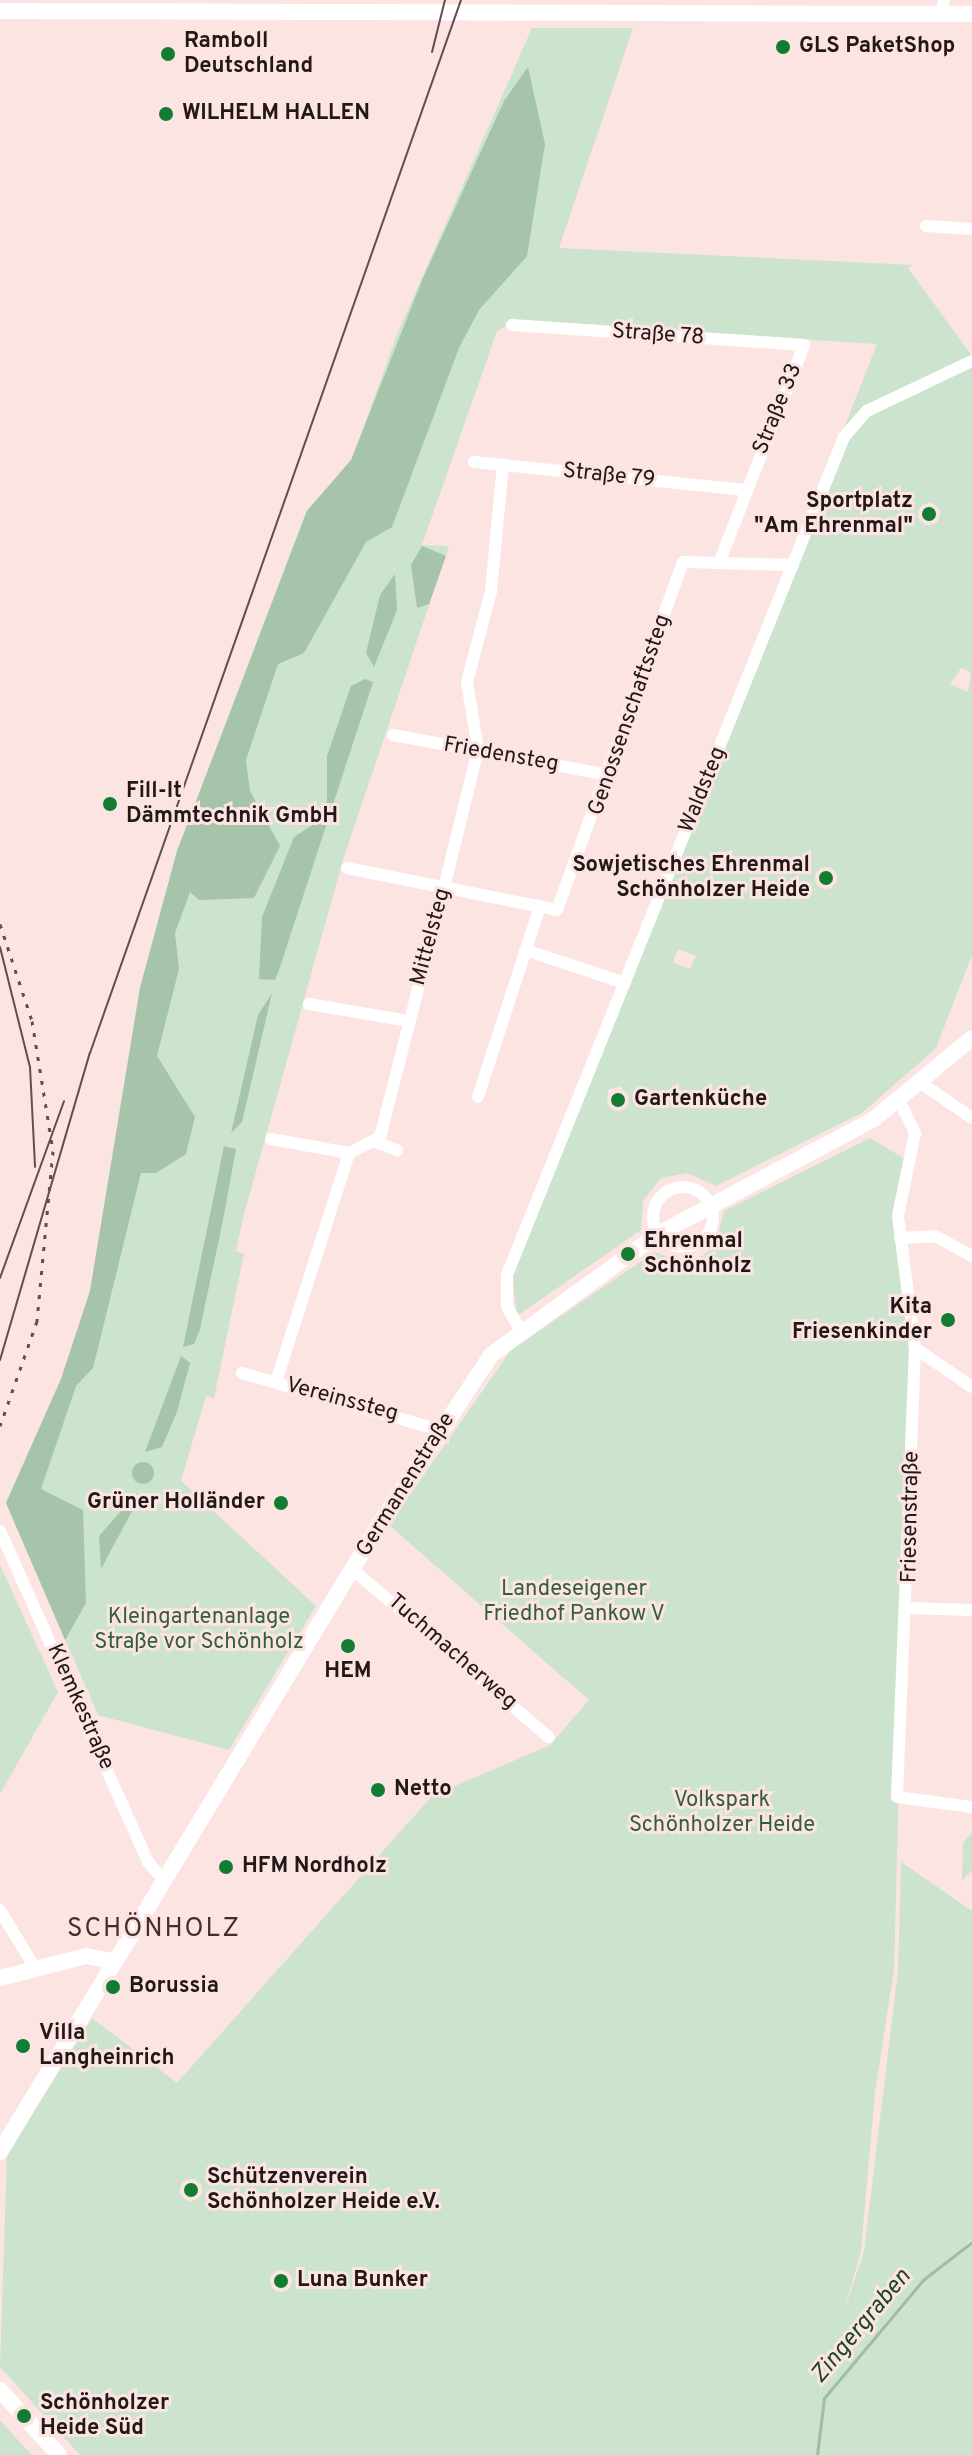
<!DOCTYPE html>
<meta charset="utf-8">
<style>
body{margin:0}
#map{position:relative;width:972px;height:2455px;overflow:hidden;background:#fce4e3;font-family:Overpass,sans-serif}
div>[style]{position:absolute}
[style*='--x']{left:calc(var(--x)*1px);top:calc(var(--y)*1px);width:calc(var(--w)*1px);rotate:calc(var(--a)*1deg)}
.green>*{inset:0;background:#cce3ce}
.forest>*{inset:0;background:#a6c4a9}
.round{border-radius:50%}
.stream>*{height:3px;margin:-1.5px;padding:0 1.5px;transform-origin:1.5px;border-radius:1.5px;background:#a0bda2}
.minor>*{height:12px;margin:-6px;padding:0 6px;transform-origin:6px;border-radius:6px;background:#fff}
.minor>.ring{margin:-6px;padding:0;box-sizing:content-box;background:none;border:12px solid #fff;border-radius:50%}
.major>*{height:16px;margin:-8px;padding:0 8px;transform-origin:8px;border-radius:8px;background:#fff}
.tram>*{height:2px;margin:-1px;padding:0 1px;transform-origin:1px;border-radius:1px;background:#5e504f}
.rail>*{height:3px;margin-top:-1.5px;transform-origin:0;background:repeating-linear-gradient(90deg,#5e504f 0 4px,transparent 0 12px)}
.dots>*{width:22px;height:22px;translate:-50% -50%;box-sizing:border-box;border:4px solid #fce4e3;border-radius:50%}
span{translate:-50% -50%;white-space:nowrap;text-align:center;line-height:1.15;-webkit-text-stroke:6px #fce4e3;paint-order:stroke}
.poi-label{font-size:22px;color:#221817;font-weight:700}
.left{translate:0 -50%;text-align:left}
.right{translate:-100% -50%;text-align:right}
.street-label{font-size:22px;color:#221817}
.park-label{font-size:22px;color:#326039}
.water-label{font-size:24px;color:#1a4823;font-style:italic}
.quarter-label{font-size:26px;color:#442e2d;letter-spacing:2px}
</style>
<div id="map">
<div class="green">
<i style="clip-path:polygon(evenodd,532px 28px,633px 28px,559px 248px,913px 265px,908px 268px,972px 356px,972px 955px,936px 1048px,862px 1113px,716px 1186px,687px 1173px,661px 1178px,643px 1201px,641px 1230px,517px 1316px,512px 1272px,877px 344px,515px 321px,497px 331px,422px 545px,449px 546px,343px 860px,243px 1218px,236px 1251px,244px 1254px,214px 1398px,206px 1396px,181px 1481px,316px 1606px,229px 1750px,98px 1715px,6px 1503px,61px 1379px,90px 1291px,140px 988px,177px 851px,306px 512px,352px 459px,398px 332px,532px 28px,961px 668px,971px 672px,968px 692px,950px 684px,961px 668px,532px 28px,678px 949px,696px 956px,690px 969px,673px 962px,678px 949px,532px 28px,621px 1086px,627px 1104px,613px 1109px,607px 1090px,621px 1086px)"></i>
<i style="clip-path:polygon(870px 1138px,905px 1159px,894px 1204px,911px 1341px,894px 1970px,875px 2092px,861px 2251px,842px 2318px,864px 2251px,898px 1971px,901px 1862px,972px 1911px,972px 2239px,956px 2255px,972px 2243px,972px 2455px,80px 2455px,0 2367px,7px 2155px,92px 2018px,177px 2083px,432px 1796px,550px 1745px,589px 1700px,389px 1525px,511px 1350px,655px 1252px,678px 1261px,702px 1256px,716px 1244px,724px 1211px)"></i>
<i style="clip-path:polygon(0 1565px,58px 1692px,0 1794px)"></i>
<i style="clip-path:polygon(972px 1833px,972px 1870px,962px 1881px,963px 1843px)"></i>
<i style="clip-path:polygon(0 2420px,18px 2440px,32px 2455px,0 2455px)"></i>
</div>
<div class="forest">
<i style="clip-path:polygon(528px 67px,545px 144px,527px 256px,479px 310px,459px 348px,392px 527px,366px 542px,304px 653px,278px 664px,246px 760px,250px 791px,280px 846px,254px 898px,199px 900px,190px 892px,175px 933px,179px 969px,157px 1056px,195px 1117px,186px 1154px,156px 1173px,141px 1173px,93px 1368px,76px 1386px,41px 1489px,83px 1510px,86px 1603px,65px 1640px,6px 1503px,61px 1379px,90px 1291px,140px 988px,177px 851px,307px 511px,351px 460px,423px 278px,504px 101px)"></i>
<i style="clip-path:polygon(422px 546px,446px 556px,429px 604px,417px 608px,411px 565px)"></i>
<i style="clip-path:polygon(395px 574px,397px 610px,374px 667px,366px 653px,380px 595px)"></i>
<i style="clip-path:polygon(365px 679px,373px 682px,279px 970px,275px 980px,259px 979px,262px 917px,294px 837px,317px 822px,327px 801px,327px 756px,351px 686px)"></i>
<i style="clip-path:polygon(272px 993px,242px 1122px,231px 1133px,258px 1015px)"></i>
<i style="clip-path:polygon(224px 1146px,236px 1149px,223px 1220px,200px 1329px,194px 1344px,183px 1347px)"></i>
<i style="clip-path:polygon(181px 1356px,190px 1363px,177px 1412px,162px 1447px,145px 1452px)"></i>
<i class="round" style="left:132px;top:1462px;width:22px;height:22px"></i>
<i style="clip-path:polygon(137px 1493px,132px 1511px,101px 1569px,99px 1536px)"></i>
</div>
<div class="stream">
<i style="--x:817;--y:2455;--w:57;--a:-83"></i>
<i style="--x:824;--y:2398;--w:155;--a:-50"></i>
<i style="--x:924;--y:2279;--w:61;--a:-37.6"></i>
</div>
<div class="minor">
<i style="--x:942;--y:12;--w:12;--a:-81"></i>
<i style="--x:926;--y:226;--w:46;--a:3.7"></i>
<i style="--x:512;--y:325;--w:293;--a:3.9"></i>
<i style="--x:804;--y:345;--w:234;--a:111.3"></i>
<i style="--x:474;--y:462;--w:272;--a:5.9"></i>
<i style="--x:393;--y:735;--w:220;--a:10.5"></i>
<i style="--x:347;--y:868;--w:214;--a:11.3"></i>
<i style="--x:557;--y:910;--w:370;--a:-70.1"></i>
<i style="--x:683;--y:562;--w:110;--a:1.6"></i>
<i style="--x:525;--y:950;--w:105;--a:18.3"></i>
<i style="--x:309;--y:1004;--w:100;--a:9.7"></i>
<i style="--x:921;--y:1083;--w:62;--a:34.5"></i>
<i style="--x:478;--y:1097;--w:201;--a:-72"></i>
<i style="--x:899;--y:1100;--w:37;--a:64"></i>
<i style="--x:915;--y:1133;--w:85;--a:101.6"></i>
<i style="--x:898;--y:1216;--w:133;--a:82.7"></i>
<i style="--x:915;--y:1348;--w:449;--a:92.3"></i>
<i style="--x:897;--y:1797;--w:76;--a:7.6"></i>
<i style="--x:271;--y:1139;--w:79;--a:10.2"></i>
<i style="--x:373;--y:1141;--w:26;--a:21"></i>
<i class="ring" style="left:653px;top:1187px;width:48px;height:48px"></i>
<i style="--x:900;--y:1238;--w:35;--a:-3"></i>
<i style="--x:935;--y:1236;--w:42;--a:28.4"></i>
<i style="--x:519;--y:1328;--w:25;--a:-119"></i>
<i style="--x:507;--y:1306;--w:31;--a:-90"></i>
<i style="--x:507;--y:1275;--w:903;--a:-68.09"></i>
<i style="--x:844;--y:437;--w:35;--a:-49"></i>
<i style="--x:867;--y:411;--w:116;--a:-25.5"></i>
<i style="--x:915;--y:1348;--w:69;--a:34.4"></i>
<i style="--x:242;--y:1373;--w:206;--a:16.1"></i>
<i style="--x:276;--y:1382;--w:240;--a:-72.3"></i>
<i style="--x:349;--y:1153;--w:35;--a:-27"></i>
<i style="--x:380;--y:1137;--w:261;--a:-75.6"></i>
<i style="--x:445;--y:884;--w:138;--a:-76.2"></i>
<i style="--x:478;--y:750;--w:69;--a:-99.2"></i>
<i style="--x:467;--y:682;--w:94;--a:-75.2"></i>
<i style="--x:491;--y:591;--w:127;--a:-84.6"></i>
<i style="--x:0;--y:1531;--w:363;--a:65.9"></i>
<i style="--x:148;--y:1862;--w:23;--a:49"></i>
<i style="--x:352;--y:1569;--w:259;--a:40.5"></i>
<i style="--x:908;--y:1608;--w:64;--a:1.8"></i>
<i style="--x:0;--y:1910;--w:70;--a:59"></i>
</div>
<div class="major">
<i style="--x:0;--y:11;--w:972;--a:0.18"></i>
<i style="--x:0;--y:1978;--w:89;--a:-14.3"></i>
<i style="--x:86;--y:1956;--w:25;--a:11"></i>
<i style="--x:0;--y:2152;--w:735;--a:-58.86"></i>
<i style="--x:380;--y:1523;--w:201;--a:-56.5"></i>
<i style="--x:491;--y:1355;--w:206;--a:-35.9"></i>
<i style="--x:658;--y:1234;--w:245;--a:-28"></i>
<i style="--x:874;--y:1119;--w:127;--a:-39.6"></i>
<i style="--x:0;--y:2390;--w:88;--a:47.8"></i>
</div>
<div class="tram">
<i style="--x:432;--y:52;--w:54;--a:-76"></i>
<i style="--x:0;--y:947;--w:124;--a:76"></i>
<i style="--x:30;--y:1067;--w:100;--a:87.1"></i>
<i style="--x:0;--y:1278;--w:188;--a:-70.1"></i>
<i style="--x:0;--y:1360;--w:320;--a:-73.7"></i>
<i style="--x:90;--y:1053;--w:1116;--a:-70.59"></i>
</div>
<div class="rail">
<i style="--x:0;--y:924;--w:102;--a:71.7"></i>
<i style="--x:32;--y:1021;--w:132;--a:80.8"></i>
<i style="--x:53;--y:1151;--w:171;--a:95.4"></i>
<i style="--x:37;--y:1321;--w:111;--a:109.4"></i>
</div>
<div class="dots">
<i style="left:783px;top:47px;background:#127d32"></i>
<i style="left:168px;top:54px;background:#127d32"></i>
<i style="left:166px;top:114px;background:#127d32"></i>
<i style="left:929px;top:514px;background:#127d32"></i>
<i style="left:110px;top:804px;background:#127d32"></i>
<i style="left:826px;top:878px;background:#127d32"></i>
<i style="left:618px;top:1100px;background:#127d32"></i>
<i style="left:628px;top:1254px;background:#127d32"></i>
<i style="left:948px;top:1320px;background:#127d32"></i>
<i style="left:281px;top:1503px;background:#127d32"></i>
<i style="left:348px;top:1646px;background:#127d32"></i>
<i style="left:378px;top:1790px;background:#127d32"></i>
<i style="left:226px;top:1867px;background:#127d32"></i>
<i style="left:113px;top:1987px;background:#127d32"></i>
<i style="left:23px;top:2046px;background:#127d32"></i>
<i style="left:191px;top:2190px;background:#127d32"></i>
<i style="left:281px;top:2281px;background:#127d32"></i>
<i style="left:24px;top:2416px;background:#127d32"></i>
</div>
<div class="poi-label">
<span class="left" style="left:184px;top:54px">Ramboll<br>Deutschland</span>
<span class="left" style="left:799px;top:47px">GLS PaketShop</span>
<span class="left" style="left:182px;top:114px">WILHELM HALLEN</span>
<span class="right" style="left:913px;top:514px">Sportplatz<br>"Am Ehrenmal"</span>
<span class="left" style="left:126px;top:804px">Fill-It<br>Dämmtechnik GmbH</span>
<span class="right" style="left:810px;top:878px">Sowjetisches Ehrenmal<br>Schönholzer Heide</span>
<span class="left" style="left:634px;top:1100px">Gartenküche</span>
<span class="left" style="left:644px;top:1254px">Ehrenmal<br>Schönholz</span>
<span class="right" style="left:932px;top:1320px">Kita<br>Friesenkinder</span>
<span class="right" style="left:265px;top:1503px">Grüner Holländer</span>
<span style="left:348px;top:1672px">HEM</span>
<span class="left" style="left:394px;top:1790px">Netto</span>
<span class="left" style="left:242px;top:1867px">HFM Nordholz</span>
<span class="left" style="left:129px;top:1987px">Borussia</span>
<span class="left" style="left:39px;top:2046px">Villa<br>Langheinrich</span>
<span class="left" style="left:207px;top:2190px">Schützenverein<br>Schönholzer Heide e.V.</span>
<span class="left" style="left:297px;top:2281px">Luna Bunker</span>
<span class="left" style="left:40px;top:2416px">Schönholzer<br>Heide Süd</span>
</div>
<div class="street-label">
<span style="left:658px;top:335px;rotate:4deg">Straße 78</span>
<span style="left:778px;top:409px;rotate:-68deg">Straße 33</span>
<span style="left:609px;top:476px;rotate:6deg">Straße 79</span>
<span style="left:630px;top:715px;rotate:-71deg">Genossenschaftssteg</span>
<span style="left:501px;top:755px;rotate:10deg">Friedensteg</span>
<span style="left:703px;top:790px;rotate:-68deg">Waldsteg</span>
<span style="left:431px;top:937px;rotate:-75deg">Mittelsteg</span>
<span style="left:342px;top:1400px;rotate:15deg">Vereinssteg</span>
<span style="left:406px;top:1485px;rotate:-58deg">Germanenstraße</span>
<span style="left:911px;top:1517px;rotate:-89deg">Friesenstraße</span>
<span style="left:452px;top:1652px;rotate:41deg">Tuchmacherweg</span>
<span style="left:80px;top:1707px;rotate:66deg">Klemkestraße</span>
</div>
<div class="park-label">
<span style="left:574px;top:1602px">Landeseigener<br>Friedhof Pankow V</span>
<span style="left:199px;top:1630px">Kleingartenanlage<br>Straße vor Schönholz</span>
<span style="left:722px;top:1813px">Volkspark<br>Schönholzer Heide</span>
</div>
<div class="water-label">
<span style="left:862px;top:2327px;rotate:-50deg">Zingergraben</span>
</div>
<div class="quarter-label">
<span style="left:154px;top:1930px">SCHÖNHOLZ</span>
</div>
</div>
